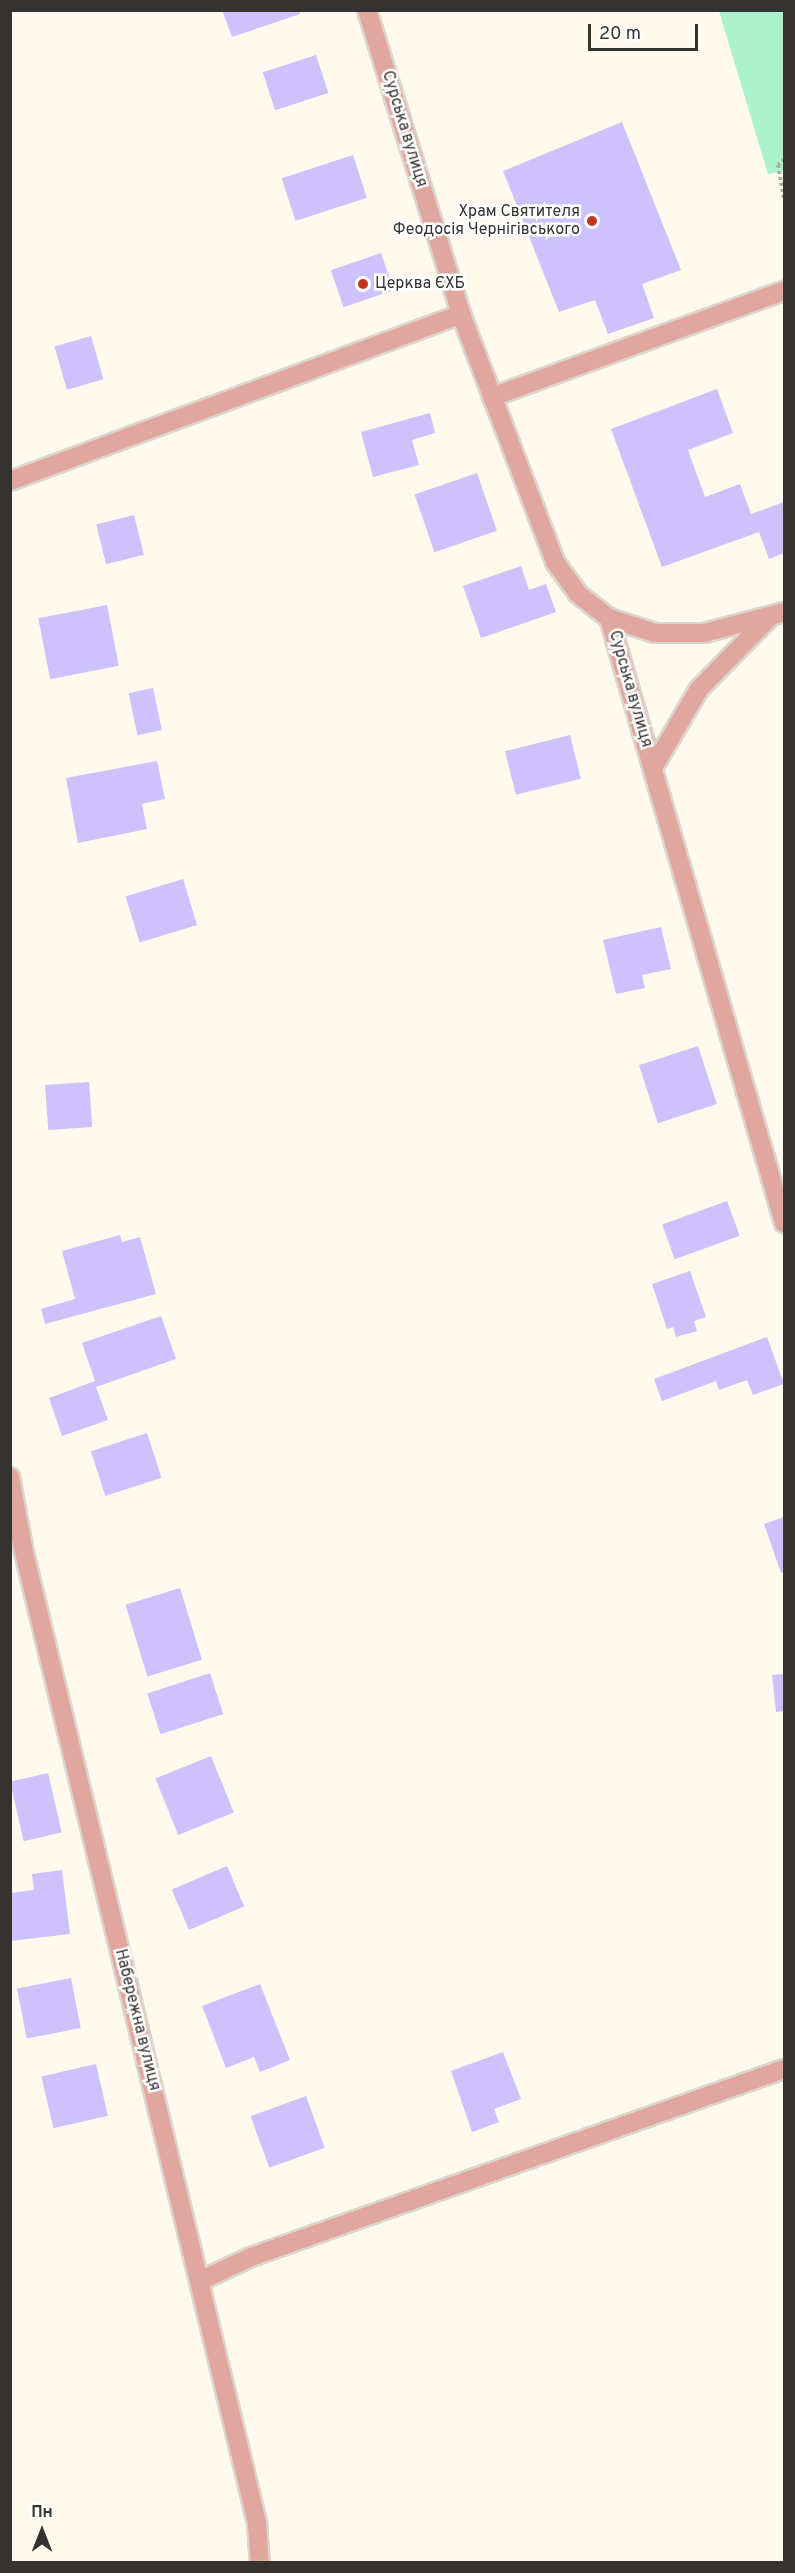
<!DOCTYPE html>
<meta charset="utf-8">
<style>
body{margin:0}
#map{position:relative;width:795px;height:2573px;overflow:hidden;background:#fff9ee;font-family:Overpass,sans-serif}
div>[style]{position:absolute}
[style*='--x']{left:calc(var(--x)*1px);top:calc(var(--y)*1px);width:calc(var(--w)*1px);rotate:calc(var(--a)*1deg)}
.green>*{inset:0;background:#abf2cd}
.building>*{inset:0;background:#cdc2fb;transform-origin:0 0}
.path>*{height:4px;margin-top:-2px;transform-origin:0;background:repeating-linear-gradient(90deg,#b1ada4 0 3px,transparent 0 6px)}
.roads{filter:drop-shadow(2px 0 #dbd5cc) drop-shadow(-2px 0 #dbd5cc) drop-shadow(0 2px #dbd5cc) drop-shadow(0 -2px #dbd5cc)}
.minor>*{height:18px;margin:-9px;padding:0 9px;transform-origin:9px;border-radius:9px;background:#e1a69d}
.dots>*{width:16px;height:16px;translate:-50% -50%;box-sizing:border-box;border:3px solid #fff;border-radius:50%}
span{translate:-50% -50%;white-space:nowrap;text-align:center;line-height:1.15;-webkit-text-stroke:5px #fff;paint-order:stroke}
.street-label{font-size:16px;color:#35332f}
.poi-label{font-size:16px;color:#35332f}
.right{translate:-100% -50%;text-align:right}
.left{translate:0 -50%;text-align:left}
.frame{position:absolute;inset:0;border:12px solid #35332f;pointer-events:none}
.north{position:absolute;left:12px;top:2501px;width:60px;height:60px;-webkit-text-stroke:4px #fff;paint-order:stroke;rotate:0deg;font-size:16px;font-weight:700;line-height:24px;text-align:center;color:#35332f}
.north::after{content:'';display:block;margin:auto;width:21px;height:27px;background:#35332f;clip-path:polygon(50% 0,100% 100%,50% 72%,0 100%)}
.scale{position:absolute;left:588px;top:24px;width:110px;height:27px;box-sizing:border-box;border:3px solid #35332f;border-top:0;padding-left:8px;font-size:18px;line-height:21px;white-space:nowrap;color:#35332f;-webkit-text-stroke:4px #fff;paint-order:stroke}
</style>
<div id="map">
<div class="green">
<i style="clip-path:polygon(719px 11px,784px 11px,784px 171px,768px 174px)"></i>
</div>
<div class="building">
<i style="clip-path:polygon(222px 10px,299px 10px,300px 14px,232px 37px)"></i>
<i style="left:316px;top:55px;width:40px;height:56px;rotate:72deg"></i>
<i style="clip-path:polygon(622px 122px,681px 270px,642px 284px,654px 318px,608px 334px,595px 300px,559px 312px,503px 171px)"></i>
<i style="left:353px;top:155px;width:45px;height:75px;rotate:72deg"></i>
<i style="left:381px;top:253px;width:39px;height:53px;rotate:71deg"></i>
<i style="left:91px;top:336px;width:45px;height:38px;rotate:74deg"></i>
<i style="clip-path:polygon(717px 389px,733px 433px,688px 450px,705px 497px,740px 484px,751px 514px,784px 502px,784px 553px,769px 559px,759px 532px,662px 567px,611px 429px)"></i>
<i style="clip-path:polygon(430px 413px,435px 433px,412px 440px,419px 465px,373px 477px,361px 432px)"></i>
<i style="left:477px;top:473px;width:61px;height:66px;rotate:71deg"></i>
<i style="left:134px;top:515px;width:41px;height:39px;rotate:76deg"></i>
<i style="clip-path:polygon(521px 566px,529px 590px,546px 584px,556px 612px,481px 638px,463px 586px)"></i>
<i style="left:107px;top:605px;width:62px;height:70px;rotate:79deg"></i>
<i style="left:153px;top:688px;width:43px;height:25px;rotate:78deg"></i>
<i style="left:570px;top:735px;width:45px;height:67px;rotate:76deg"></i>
<i style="clip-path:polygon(157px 761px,165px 799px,142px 804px,147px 829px,78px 843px,66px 778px)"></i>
<i style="left:183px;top:879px;width:48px;height:60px;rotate:73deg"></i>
<i style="clip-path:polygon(661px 927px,671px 969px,642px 975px,645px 988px,616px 994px,603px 940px)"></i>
<i style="left:698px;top:1046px;width:61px;height:62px;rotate:72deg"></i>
<i style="left:89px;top:1082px;width:45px;height:44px;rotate:86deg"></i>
<i style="left:727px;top:1201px;width:37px;height:69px;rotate:70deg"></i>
<i style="clip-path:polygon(120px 1235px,122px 1242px,140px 1237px,156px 1294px,45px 1324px,41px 1309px,75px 1299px,62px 1251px)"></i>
<i style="clip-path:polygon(690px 1271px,706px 1317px,694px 1321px,697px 1331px,676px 1337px,673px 1327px,667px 1329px,652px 1284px)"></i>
<i style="clip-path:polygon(161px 1316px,176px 1359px,96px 1387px,108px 1420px,62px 1436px,49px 1398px,95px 1381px,82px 1343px)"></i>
<i style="clip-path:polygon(767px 1337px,784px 1384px,753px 1395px,747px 1380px,719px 1390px,716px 1381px,662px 1401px,654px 1379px)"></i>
<i style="left:147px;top:1433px;width:47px;height:59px;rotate:72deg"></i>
<i style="clip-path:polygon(784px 1517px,784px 1572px,781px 1573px,764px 1524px)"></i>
<i style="left:180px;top:1588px;width:75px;height:57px;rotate:73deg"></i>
<i style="left:210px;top:1673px;width:43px;height:66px;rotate:72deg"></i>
<i style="clip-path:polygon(784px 1674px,784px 1711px,776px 1712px,772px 1675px)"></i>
<i style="left:211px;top:1756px;width:61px;height:60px;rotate:68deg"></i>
<i style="left:48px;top:1773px;width:61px;height:39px;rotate:77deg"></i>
<i style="left:227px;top:1866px;width:44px;height:60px;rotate:67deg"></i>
<i style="clip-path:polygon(62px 1870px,70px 1934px,10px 1941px,10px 1893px,34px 1890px,32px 1874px)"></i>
<i style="left:71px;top:1978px;width:51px;height:55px;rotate:79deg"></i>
<i style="clip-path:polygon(260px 1984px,290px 2060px,260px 2072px,254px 2057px,226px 2068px,202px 2006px)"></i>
<i style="clip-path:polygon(503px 2052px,521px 2099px,494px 2109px,499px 2122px,472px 2132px,451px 2071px)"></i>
<i style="left:96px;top:2064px;width:53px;height:56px;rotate:77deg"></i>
<i style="left:306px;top:2096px;width:55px;height:59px;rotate:70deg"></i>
</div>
<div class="path">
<i style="--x:784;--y:159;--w:8;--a:135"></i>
<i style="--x:778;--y:165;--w:35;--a:80"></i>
</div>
<div class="roads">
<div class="minor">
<i style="--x:367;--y:10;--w:318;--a:72.8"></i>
<i style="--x:461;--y:314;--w:265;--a:69.2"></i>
<i style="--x:555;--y:562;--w:39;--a:54"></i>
<i style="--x:578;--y:594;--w:39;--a:38"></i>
<i style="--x:609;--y:618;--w:630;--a:73.87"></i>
<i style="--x:492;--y:397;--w:311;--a:-20"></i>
<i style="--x:10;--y:481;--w:481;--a:-20.3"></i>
<i style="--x:609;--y:618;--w:48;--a:18.1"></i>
<i style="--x:655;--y:633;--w:49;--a:0"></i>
<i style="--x:704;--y:633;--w:83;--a:-14.7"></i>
<i style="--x:653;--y:768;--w:91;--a:-59.8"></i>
<i style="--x:699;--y:689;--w:103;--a:-45.4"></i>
<i style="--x:10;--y:1477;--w:72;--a:79.6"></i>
<i style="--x:23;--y:1548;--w:1003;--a:76.5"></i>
<i style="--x:257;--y:2523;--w:39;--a:86"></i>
<i style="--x:200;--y:2281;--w:56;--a:-25.2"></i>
<i style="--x:251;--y:2257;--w:565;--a:-19.43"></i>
</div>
</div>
<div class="dots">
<i style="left:592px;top:221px;background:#c0341f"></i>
<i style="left:363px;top:284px;background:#c0341f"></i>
</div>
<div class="street-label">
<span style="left:404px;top:129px;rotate:73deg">Сурська вулиця</span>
<span style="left:630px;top:689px;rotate:74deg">Сурська вулиця</span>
<span style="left:137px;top:2020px;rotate:76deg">Набережна вулиця</span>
</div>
<div class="poi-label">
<span class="right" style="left:580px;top:221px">Храм Святителя<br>Феодосія Чернігівського</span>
<span class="left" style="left:375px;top:284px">Церква ЄХБ</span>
</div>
<div class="frame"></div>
<div class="north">Пн</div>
<div class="scale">20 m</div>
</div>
